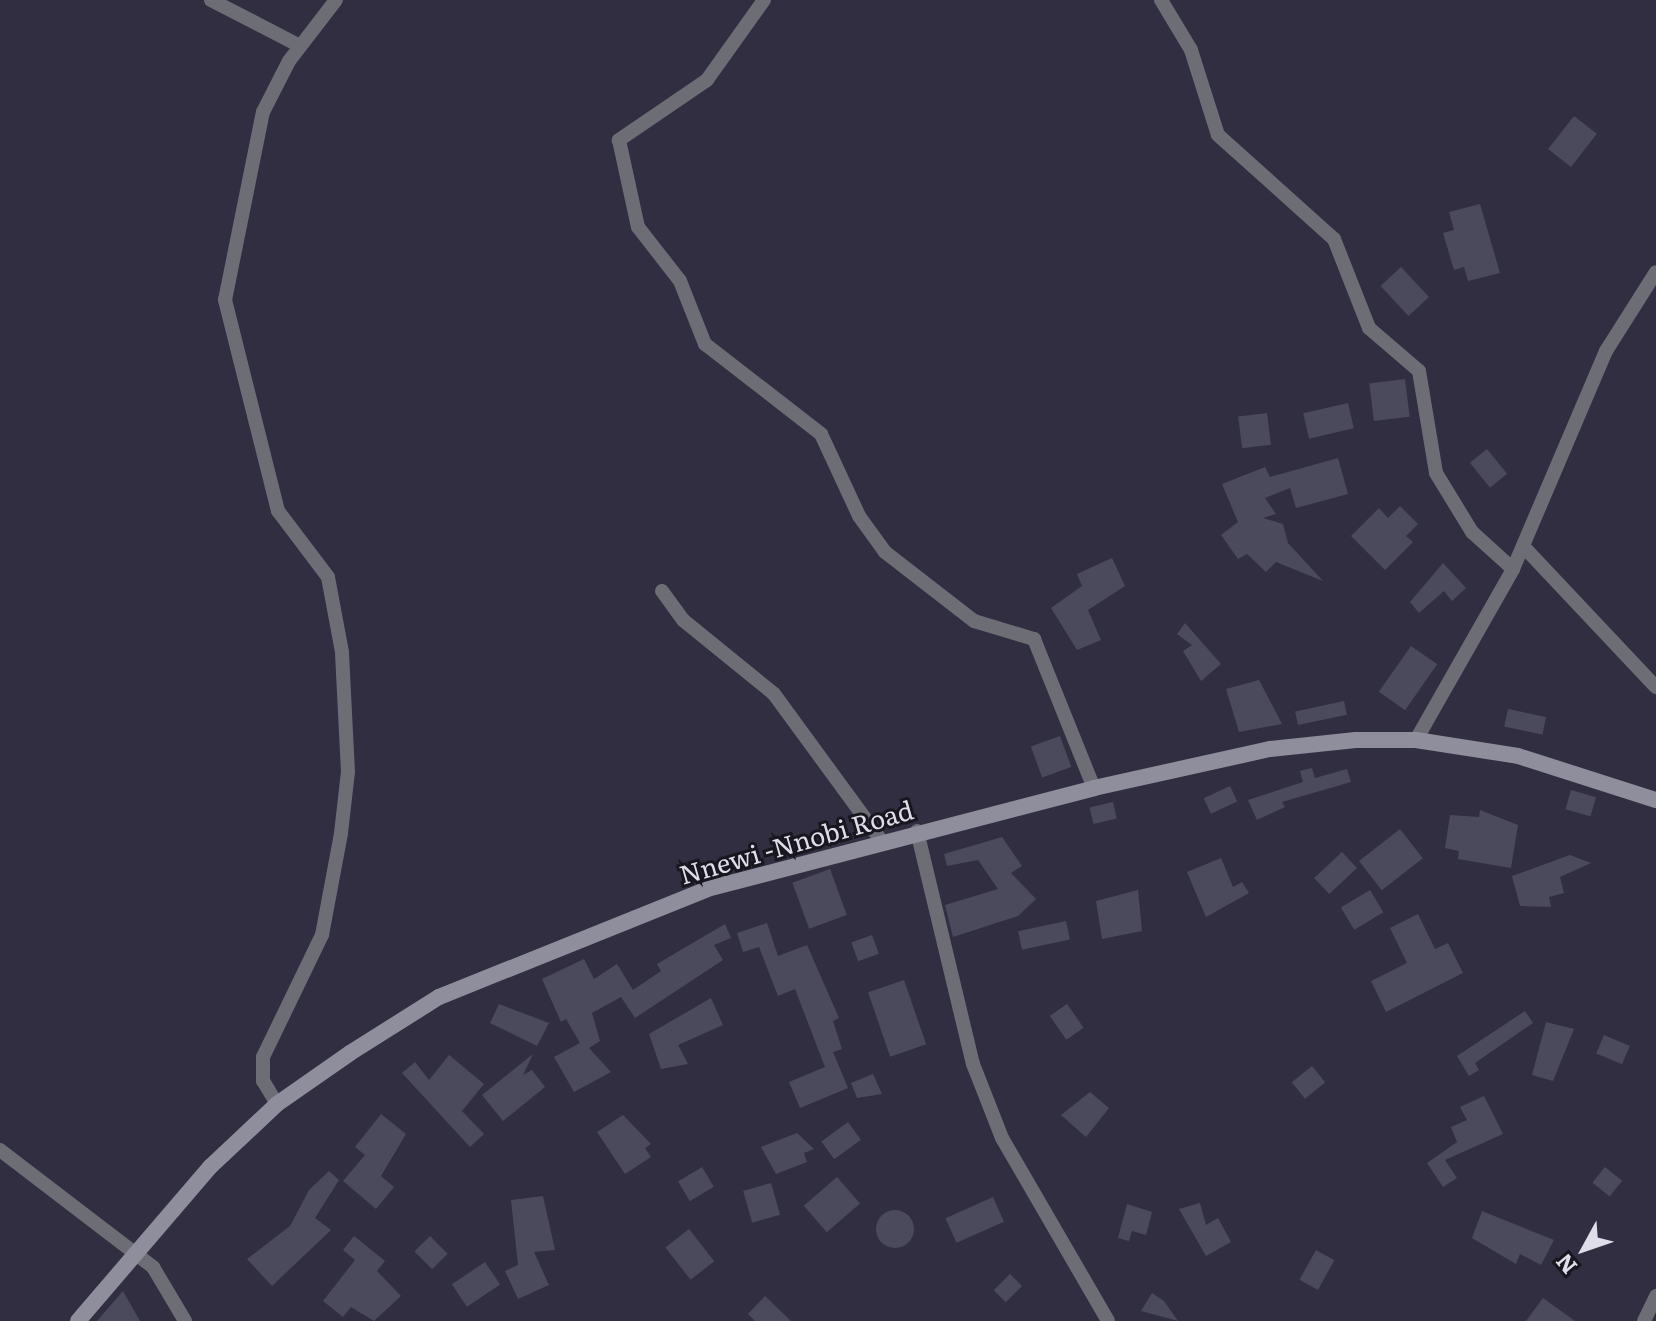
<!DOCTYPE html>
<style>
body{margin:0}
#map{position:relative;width:1656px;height:1321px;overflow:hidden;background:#302e40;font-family:Literata,serif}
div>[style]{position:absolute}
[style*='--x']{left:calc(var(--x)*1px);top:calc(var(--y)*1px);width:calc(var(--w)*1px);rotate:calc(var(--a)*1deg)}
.building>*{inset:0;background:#4b4a5d;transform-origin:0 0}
.round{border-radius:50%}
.minor>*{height:14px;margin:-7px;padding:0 7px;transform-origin:7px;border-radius:7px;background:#6d6d76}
.secondary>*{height:16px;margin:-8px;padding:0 8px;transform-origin:8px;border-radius:8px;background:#8f8e9d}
span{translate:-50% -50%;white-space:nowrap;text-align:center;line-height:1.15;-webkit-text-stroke:6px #18171f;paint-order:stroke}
.street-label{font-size:26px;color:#dedde9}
.north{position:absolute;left:1544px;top:1209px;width:80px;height:80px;-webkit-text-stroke:6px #18171f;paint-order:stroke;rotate:230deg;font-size:22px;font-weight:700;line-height:32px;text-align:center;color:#dedde9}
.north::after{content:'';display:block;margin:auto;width:28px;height:36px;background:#dedde9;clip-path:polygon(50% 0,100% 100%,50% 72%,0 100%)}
</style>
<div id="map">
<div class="building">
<i style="left:1574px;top:116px;width:29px;height:42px;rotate:38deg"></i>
<i style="clip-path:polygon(1480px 204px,1500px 273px,1468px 281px,1464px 267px,1454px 270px,1443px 233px,1454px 230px,1449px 212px)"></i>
<i style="left:1401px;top:267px;width:41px;height:28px;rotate:47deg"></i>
<i style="left:1405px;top:379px;width:38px;height:36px;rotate:83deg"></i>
<i style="left:1348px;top:403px;width:26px;height:46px;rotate:77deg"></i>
<i style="left:1267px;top:413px;width:32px;height:29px;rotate:83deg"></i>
<i style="left:1487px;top:449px;width:32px;height:22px;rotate:51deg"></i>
<i style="clip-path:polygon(1338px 458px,1348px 494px,1296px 508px,1290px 488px,1265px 498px,1276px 514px,1263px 518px,1283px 524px,1288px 543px,1323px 581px,1276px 562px,1266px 572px,1247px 554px,1238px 559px,1221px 535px,1238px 522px,1222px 484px,1265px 467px,1270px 477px)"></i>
<i style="clip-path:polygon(1400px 506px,1418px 524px,1406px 536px,1413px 542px,1385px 570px,1351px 536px,1379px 508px,1388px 518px)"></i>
<i style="clip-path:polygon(1112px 558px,1125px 586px,1088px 610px,1101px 640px,1077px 650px,1051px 608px,1082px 586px,1077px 574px)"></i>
<i style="clip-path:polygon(1443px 563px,1466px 588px,1452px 601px,1444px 591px,1419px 613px,1410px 602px)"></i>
<i style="clip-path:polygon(1185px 623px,1221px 664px,1201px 681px,1183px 651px,1192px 645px,1177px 634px)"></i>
<i style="left:1411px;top:646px;width:32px;height:56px;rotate:35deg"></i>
<i style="clip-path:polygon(1259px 680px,1282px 724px,1239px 732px,1226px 689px)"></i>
<i style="left:1344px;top:701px;width:14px;height:50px;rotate:78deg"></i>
<i style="left:1508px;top:709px;width:39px;height:18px;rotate:12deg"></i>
<i style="left:1060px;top:736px;width:33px;height:31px;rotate:70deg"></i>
<i style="clip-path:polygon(1312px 768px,1315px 778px,1347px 769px,1351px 782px,1282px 802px,1285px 807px,1257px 820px,1248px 800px,1303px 782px,1300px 771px)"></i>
<i style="left:1230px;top:786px;width:17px;height:29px;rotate:65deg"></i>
<i style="left:1571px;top:790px;width:26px;height:20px;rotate:16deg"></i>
<i style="left:1113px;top:802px;width:17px;height:24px;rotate:77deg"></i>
<i style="clip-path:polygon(1480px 810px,1518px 825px,1511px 868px,1458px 859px,1459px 851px,1445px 848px,1450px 815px,1479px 817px)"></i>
<i style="left:1400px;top:829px;width:37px;height:52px;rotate:52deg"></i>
<i style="clip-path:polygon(1002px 837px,1022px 866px,1011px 873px,1036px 899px,1018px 916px,953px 937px,945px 905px,998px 889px,978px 860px,947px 866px,944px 854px)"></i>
<i style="left:1342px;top:852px;width:22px;height:38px;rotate:47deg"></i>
<i style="clip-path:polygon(1570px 855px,1591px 863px,1560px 877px,1564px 893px,1549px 897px,1551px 907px,1520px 906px,1512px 876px)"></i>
<i style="clip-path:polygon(1221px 858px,1233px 887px,1242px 882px,1249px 893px,1206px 917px,1187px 872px)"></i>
<i style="left:830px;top:869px;width:49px;height:40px;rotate:70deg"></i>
<i style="clip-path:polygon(1138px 890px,1142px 931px,1102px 939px,1096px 901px)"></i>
<i style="left:1370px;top:890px;width:26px;height:34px;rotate:59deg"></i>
<i style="clip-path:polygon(1418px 914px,1435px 949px,1448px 943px,1463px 973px,1386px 1012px,1371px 981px,1407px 963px,1390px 928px)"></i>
<i style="left:1066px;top:921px;width:19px;height:49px;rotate:78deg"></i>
<i style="clip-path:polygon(767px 923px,778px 956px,807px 945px,839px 1018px,833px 1021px,842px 1049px,833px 1052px,848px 1088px,800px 1108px,789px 1082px,825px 1067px,795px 989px,778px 996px,759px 947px,743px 952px,737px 933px)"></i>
<i style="clip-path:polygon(725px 924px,731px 938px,714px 945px,723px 960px,635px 1018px,621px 997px,592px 1013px,600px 1041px,589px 1048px,611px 1072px,574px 1092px,554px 1057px,580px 1043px,566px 1019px,561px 1022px,542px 979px,584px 959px,594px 979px,617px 964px,633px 990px,661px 971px,657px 964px)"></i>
<i style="left:872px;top:935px;width:20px;height:22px;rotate:70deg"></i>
<i style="left:904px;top:980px;width:68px;height:38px;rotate:71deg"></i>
<i style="clip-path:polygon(711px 998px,723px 1025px,678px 1045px,688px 1064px,661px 1069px,649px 1034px)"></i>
<i style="clip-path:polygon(499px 1004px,549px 1023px,537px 1046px,490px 1023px)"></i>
<i style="left:1067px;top:1004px;width:29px;height:21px;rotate:55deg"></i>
<i style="clip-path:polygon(1525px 1011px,1533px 1023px,1475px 1063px,1479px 1070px,1469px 1076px,1457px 1056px)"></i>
<i style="clip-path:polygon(1546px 1022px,1574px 1029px,1553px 1081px,1532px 1075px)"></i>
<i style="left:1604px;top:1035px;width:28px;height:20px;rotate:23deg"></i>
<i style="clip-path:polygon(533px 1054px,523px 1075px,532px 1070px,545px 1087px,503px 1121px,482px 1095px)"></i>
<i style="clip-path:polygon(449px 1055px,484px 1084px,462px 1111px,484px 1134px,470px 1147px,402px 1073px,415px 1062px,429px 1080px)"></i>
<i style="left:1312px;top:1066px;width:21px;height:26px;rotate:51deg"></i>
<i style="clip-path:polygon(873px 1074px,882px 1094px,857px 1098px,851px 1083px)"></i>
<i style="clip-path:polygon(1090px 1092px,1109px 1108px,1086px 1137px,1061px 1115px)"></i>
<i style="clip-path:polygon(1484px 1096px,1503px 1134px,1445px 1160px,1457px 1178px,1443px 1187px,1427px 1163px,1457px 1142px,1451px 1127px,1467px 1120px,1460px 1107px)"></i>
<i style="clip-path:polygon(381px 1114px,406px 1134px,381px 1176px,394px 1187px,376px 1209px,343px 1181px,365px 1155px,355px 1147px)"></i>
<i style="clip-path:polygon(623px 1115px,651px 1144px,645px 1148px,651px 1157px,625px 1174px,597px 1132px)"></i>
<i style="left:848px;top:1122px;width:22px;height:33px;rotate:54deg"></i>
<i style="clip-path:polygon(797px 1133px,814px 1149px,804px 1153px,807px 1162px,776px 1174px,761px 1147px)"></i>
<i style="left:702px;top:1167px;width:23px;height:28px;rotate:59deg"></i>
<i style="left:1605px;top:1167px;width:22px;height:20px;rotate:39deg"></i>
<i style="clip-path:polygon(329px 1171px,339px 1180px,315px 1218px,331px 1230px,272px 1286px,247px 1259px,290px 1226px,309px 1190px)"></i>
<i style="left:837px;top:1177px;width:35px;height:44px;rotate:49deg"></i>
<i style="left:771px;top:1183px;width:33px;height:29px;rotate:74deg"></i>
<i style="clip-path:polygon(543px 1196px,555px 1250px,534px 1252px,549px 1285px,518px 1299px,505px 1271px,518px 1265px,511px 1200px)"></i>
<i style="left:993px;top:1197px;width:27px;height:52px;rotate:66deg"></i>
<i style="clip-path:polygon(1200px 1203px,1206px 1225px,1218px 1218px,1231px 1242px,1206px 1256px,1179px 1209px)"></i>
<i style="clip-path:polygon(1127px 1204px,1152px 1212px,1146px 1235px,1132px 1231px,1129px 1241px,1118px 1238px)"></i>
<i class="round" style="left:876px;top:1210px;width:38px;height:38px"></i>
<i style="clip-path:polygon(1482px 1211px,1554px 1240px,1541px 1265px,1520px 1254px,1516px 1264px,1472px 1238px)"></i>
<i style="left:689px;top:1229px;width:41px;height:30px;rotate:52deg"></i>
<i style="clip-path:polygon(354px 1236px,385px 1261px,377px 1271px,401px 1296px,374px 1321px,351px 1307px,343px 1317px,323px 1301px,355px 1260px,343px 1250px)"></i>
<i style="left:430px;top:1236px;width:25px;height:22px;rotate:45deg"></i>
<i style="left:1316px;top:1250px;width:21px;height:34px;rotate:29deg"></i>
<i style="left:485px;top:1262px;width:27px;height:40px;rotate:56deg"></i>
<i style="left:1010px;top:1274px;width:17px;height:23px;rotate:45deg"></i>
<i style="clip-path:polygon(123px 1291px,140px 1321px,97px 1321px)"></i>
<i style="clip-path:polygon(1152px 1293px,1164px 1301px,1178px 1321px,1141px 1311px)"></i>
<i style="clip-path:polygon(765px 1296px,791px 1321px,755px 1321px,748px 1314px)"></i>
<i style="clip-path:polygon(1543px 1298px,1575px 1321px,1526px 1321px)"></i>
</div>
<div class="minor">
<i style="--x:211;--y:0;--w:100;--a:27.3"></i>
<i style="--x:764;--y:0;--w:98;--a:125.5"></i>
<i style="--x:707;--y:80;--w:107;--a:145.7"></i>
<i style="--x:619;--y:140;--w:89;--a:77.7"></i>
<i style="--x:638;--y:227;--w:68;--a:52.1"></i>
<i style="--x:680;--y:281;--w:68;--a:68.4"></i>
<i style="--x:705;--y:344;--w:147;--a:37.8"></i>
<i style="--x:821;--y:434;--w:90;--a:65.1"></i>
<i style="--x:859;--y:516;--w:44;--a:54.2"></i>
<i style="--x:885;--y:552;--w:113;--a:37.8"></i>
<i style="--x:974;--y:621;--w:63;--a:16.7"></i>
<i style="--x:1034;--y:639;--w:161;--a:68.1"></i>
<i style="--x:1161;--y:0;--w:58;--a:59"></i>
<i style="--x:1191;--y:50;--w:89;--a:72.4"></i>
<i style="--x:1218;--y:135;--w:156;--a:41.9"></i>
<i style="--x:1334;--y:239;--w:96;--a:68.5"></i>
<i style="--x:1369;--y:328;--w:66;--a:40.7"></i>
<i style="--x:1419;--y:371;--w:103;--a:80.5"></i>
<i style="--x:1436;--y:473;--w:69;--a:58.6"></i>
<i style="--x:1472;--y:532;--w:55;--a:42.1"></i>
<i style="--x:1523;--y:546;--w:194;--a:46.7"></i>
<i style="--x:662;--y:591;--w:36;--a:54"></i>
<i style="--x:683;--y:620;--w:117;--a:39.1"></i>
<i style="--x:774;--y:694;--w:181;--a:53.8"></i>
<i style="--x:1416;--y:740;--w:197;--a:-60.4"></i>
<i style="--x:1513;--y:569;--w:237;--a:-66.9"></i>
<i style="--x:1606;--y:351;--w:93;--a:-57.7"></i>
<i style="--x:917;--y:831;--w:240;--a:76.5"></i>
<i style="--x:973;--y:1064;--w:79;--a:68.6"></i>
<i style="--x:1002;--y:1138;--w:211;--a:59.9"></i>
<i style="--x:277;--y:1104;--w:27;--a:-121"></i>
<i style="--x:263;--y:1081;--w:24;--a:-90"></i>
<i style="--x:263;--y:1057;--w:136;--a:-64.2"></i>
<i style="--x:322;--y:935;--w:104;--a:-79.4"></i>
<i style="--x:341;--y:833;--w:61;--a:-83.5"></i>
<i style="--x:348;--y:772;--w:120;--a:-92.9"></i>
<i style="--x:342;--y:652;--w:76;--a:-100.6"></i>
<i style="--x:328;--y:577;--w:83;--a:-127.1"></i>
<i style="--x:278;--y:511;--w:218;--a:-104.1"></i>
<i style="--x:225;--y:300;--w:192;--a:-78.6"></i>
<i style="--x:263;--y:112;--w:57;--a:-63"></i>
<i style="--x:289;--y:61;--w:77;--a:-52.4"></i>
<i style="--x:0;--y:1150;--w:193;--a:37.4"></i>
<i style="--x:153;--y:1267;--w:63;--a:59.3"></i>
<i style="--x:1644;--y:1321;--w:28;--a:-64"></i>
</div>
<div class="secondary">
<i style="--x:78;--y:1321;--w:203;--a:-49.4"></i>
<i style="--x:210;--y:1167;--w:92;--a:-43.2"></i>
<i style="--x:277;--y:1104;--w:89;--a:-34.9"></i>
<i style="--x:350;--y:1053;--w:105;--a:-32.2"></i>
<i style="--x:439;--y:997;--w:289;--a:-21.9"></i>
<i style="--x:707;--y:889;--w:400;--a:-14.6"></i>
<i style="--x:1094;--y:788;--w:180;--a:-12.5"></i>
<i style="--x:1270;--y:749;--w:86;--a:-6"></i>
<i style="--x:1356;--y:740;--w:60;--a:0"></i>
<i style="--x:1416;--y:740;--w:103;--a:8.9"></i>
<i style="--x:1518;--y:756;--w:145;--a:17.7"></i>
</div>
<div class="street-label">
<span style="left:796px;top:841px;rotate:-16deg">Nnewi -Nnobi Road</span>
</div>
<div class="north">N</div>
</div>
